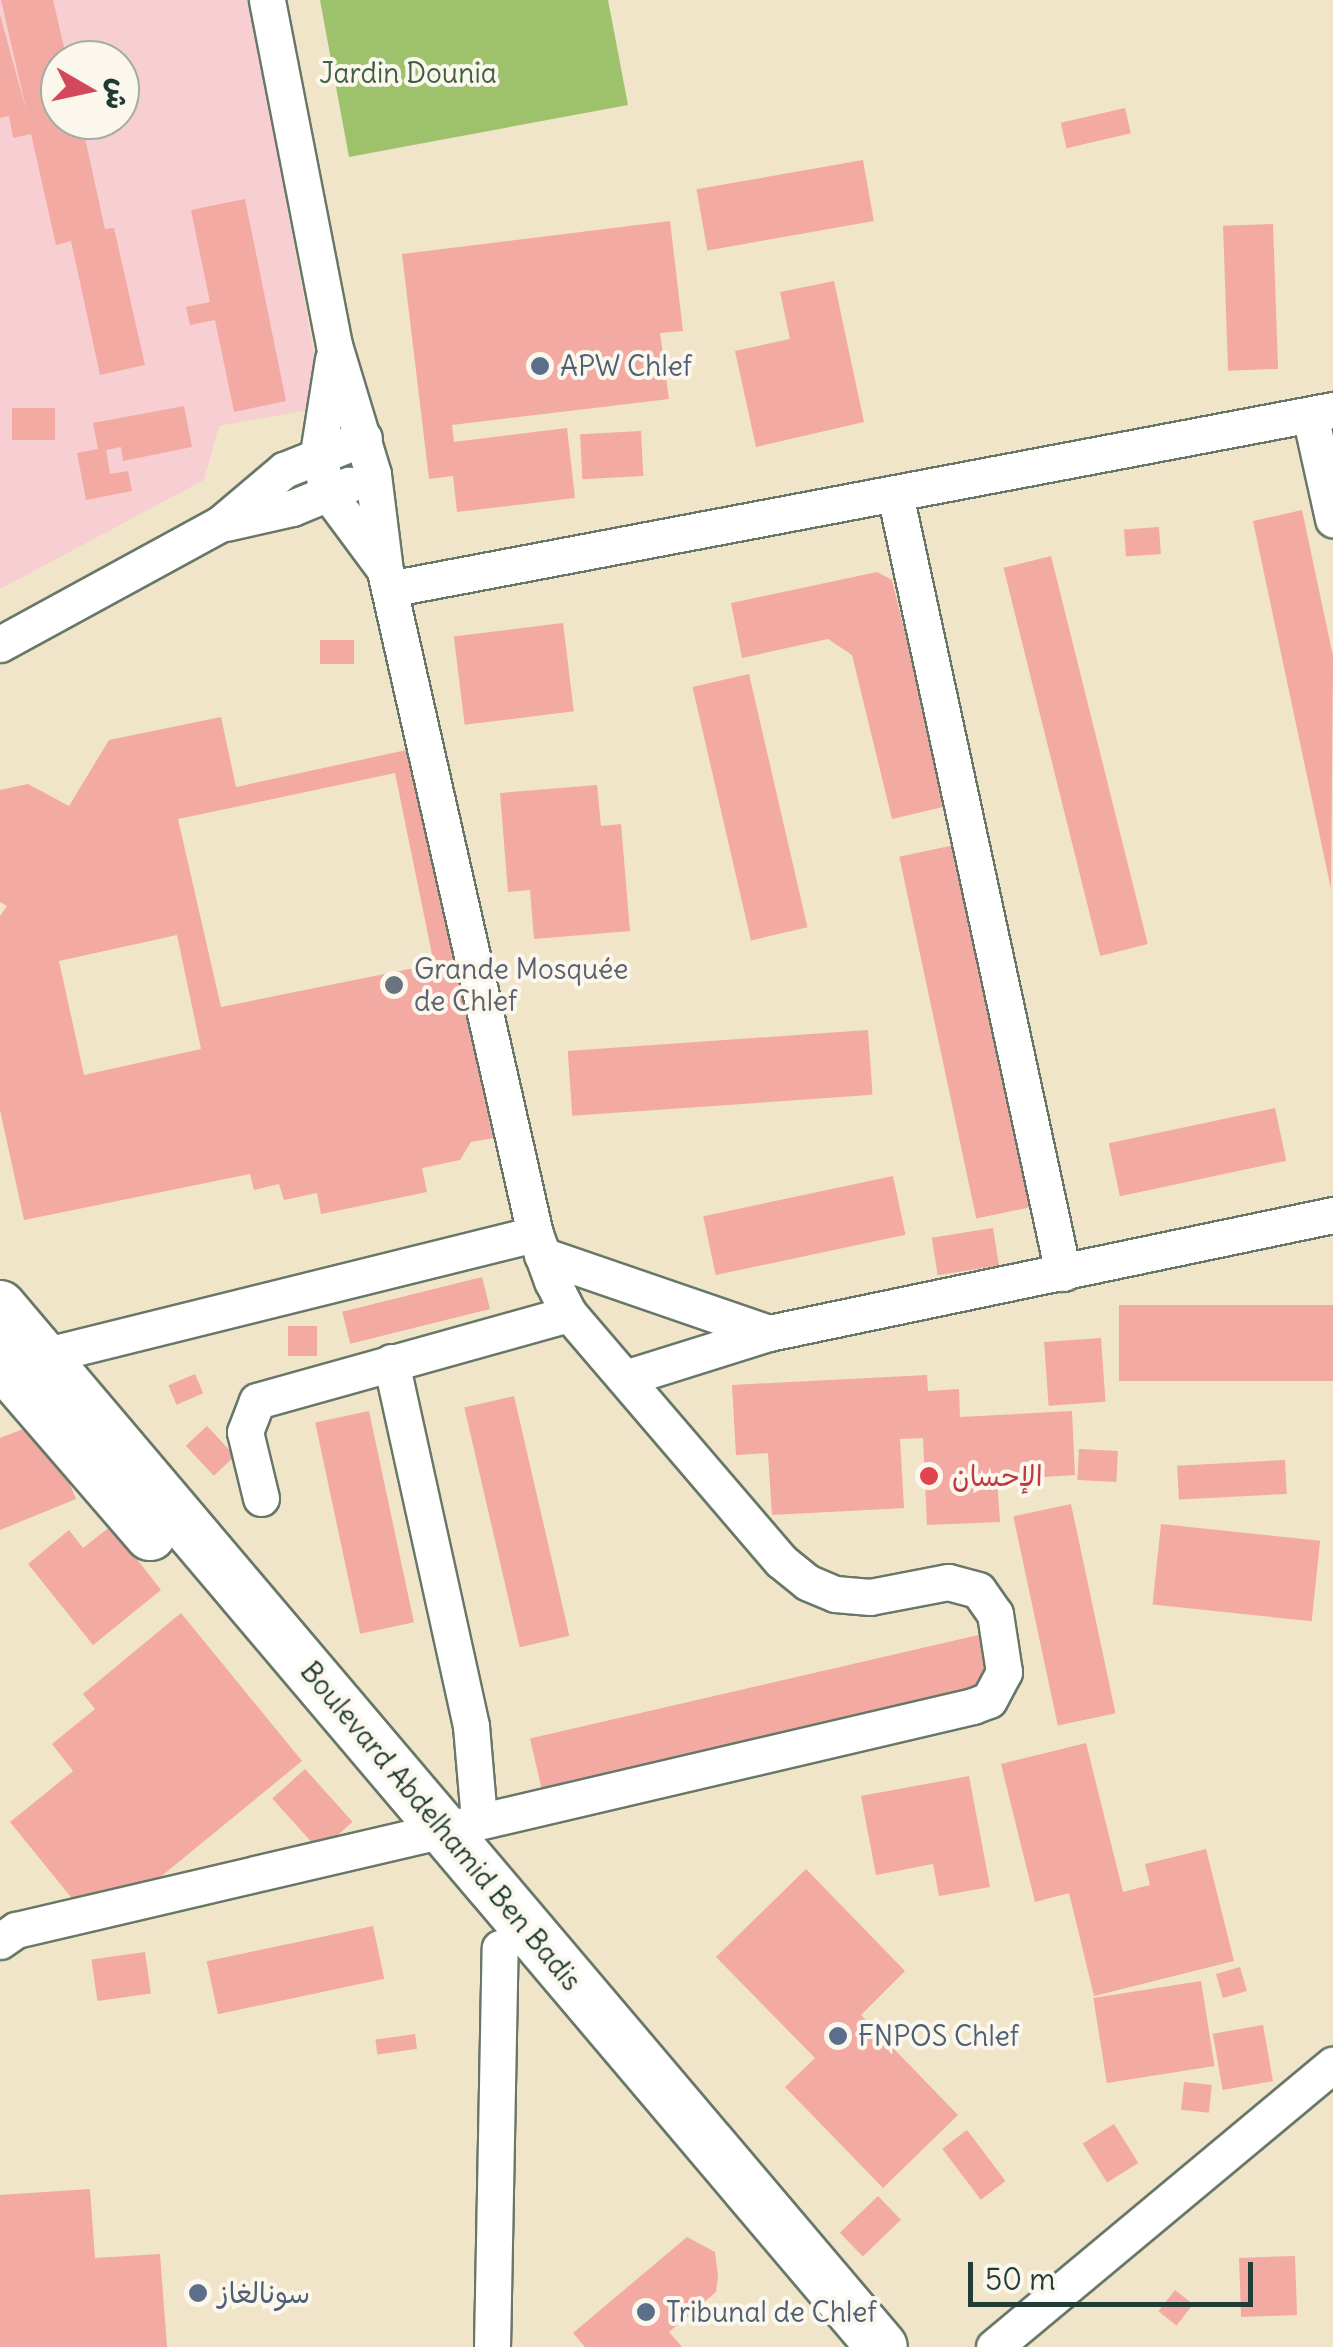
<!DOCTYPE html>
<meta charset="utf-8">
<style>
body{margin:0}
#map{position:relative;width:1333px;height:2347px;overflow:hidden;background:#f0e5c8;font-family:Delius,"Playpen Sans Arabic",sans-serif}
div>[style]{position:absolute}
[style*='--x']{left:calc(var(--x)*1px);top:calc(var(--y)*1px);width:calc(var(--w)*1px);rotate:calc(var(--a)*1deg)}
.built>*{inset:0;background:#f7cfd2}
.green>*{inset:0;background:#9ec26c}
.building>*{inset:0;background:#f2aaa3;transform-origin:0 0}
.roads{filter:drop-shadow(2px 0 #687868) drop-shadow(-2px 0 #687868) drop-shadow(0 2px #687868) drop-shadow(0 -2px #687868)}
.street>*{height:35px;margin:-17.5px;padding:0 17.5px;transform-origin:17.5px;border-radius:17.5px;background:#fff}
.secondary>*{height:50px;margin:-25px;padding:0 25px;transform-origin:25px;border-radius:25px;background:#fff}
.dots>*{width:28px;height:28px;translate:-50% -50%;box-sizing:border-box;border:5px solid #fbf7ec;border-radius:50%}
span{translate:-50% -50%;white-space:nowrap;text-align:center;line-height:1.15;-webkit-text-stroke:8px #fbf7ec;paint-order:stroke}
.park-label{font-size:28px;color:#3f5e42}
.service-label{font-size:28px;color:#4e5e75}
.left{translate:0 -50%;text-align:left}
.worship-label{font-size:28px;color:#5b616d}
.health-label{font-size:28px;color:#be3a42}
.street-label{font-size:28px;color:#1f3d34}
.north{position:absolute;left:40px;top:40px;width:100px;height:100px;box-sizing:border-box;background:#fbf7ec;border:2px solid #a3ada2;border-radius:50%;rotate:99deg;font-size:28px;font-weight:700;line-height:40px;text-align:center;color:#1f3d34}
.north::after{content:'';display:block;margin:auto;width:35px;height:45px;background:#d1495b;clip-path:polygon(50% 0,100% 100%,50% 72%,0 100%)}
.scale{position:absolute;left:968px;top:2262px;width:285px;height:45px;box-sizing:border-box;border:5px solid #1f3d34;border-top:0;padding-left:12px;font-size:30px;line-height:35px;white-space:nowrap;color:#1f3d34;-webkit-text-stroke:8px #fbf7ec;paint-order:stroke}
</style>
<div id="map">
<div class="built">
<i style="clip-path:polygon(evenodd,0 0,249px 0,324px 407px,219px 426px,204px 480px,0 589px,0 0,60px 60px,120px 60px,120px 120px,60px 120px,60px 60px)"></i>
</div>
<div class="green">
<i style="clip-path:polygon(320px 0,608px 0,628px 105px,349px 157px)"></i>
</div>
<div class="building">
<i style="clip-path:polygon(1px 0,53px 0,67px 60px,60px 60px,60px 120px,81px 120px,105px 229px,114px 228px,145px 365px,100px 375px,71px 241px,56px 245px,31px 134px,13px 138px,9px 116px,0 118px,0 15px,27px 113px)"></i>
<i style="left:1125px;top:108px;width:26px;height:66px;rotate:77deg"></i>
<i style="left:863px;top:160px;width:62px;height:169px;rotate:80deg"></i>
<i style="clip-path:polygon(245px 199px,286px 401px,234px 412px,215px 320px,190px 325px,186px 307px,210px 302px,191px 210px)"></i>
<i style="clip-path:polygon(670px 221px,683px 331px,660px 333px,669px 399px,452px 425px,454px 442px,567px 428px,575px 498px,457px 512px,453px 476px,429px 479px,402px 254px)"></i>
<i style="left:1273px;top:224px;width:145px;height:50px;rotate:88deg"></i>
<i style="clip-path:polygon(834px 281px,864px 422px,756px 447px,735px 351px,790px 339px,780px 292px)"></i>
<i style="clip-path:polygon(184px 406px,192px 447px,123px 461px,121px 447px,106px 450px,110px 474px,128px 471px,132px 491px,86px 500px,77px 453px,98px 449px,93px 423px)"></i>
<i style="left:55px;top:408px;width:32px;height:43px;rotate:90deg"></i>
<i style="left:641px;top:431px;width:45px;height:61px;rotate:87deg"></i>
<i style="clip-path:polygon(1302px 510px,1333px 656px,1331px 889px,1253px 521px)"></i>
<i style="left:1159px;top:527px;width:27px;height:35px;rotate:86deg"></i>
<i style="left:1051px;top:556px;width:400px;height:49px;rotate:76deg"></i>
<i style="clip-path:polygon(877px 572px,892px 580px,947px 806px,892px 819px,852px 655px,828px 639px,742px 658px,731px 603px)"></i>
<i style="left:563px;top:623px;width:89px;height:110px;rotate:83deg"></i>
<i style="left:354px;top:640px;width:24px;height:34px;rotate:90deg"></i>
<i style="left:749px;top:674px;width:260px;height:58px;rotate:77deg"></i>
<i style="clip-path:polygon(evenodd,221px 717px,236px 787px,411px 749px,494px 1138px,471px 1142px,460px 1160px,422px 1168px,427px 1192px,321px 1214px,317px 1193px,284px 1200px,279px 1184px,254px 1190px,250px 1174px,24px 1220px,0 1110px,0 916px,7px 906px,0 902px,0 790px,28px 784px,69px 806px,109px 740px,221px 717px,395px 773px,434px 964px,221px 1007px,178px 819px,395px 773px,221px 717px,177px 935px,201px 1049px,84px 1075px,59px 961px,177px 935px)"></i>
<i style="clip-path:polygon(597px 785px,601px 826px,621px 824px,630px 931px,534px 939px,530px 890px,508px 892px,500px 793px)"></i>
<i style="left:959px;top:844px;width:370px;height:61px;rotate:78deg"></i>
<i style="left:868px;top:1030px;width:65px;height:301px;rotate:86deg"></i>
<i style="left:1275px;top:1108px;width:54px;height:170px;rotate:78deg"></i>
<i style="left:893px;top:1176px;width:60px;height:194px;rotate:78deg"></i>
<i style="left:993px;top:1228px;width:38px;height:62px;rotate:81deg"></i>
<i style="left:482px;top:1277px;width:33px;height:144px;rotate:76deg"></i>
<i style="left:1333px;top:1305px;width:76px;height:214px;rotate:90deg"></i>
<i style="left:288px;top:1326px;width:29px;height:30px"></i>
<i style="left:1101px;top:1338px;width:64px;height:57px;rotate:86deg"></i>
<i style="left:195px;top:1374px;width:21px;height:29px;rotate:67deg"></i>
<i style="clip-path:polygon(927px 1375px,928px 1391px,959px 1389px,960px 1417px,1072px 1411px,1075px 1475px,997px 1480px,1000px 1522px,927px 1525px,923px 1438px,900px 1439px,904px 1508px,772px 1515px,768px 1453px,736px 1455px,732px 1385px)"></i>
<i style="left:514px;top:1396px;width:246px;height:51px;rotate:77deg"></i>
<i style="left:369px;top:1411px;width:216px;height:55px;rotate:78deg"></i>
<i style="clip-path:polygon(44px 1421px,76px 1499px,0 1530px,0 1438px)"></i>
<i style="left:207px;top:1426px;width:41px;height:29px;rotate:47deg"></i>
<i style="left:1079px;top:1449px;width:39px;height:31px;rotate:3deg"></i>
<i style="left:1285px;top:1460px;width:34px;height:108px;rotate:87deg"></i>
<i style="left:1071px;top:1504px;width:214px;height:59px;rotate:78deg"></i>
<i style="left:1161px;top:1524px;width:160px;height:81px;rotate:6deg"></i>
<i style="clip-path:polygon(111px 1526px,161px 1590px,93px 1645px,28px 1564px,69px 1530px,83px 1548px)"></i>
<i style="clip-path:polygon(181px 1613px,302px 1761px,115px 1914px,83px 1912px,10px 1822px,73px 1771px,52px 1744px,95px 1709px,83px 1694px)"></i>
<i style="left:987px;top:1633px;width:54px;height:469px;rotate:77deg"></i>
<i style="clip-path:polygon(1086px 1743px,1123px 1892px,1150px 1885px,1145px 1864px,1206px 1849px,1234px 1961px,1094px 1996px,1069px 1893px,1035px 1902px,1001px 1764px)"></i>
<i style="left:305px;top:1769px;width:71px;height:44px;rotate:48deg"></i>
<i style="clip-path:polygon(969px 1776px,990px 1887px,939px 1896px,933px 1864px,876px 1875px,861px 1796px)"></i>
<i style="clip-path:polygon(806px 1869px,905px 1971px,861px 2015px,958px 2115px,883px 2188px,785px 2087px,815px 2058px,716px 1957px)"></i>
<i style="left:373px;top:1926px;width:54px;height:170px;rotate:78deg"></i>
<i style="left:145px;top:1952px;width:42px;height:54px;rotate:82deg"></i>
<i style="left:1240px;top:1967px;width:25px;height:25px;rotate:74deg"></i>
<i style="left:1201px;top:1981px;width:86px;height:109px;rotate:81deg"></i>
<i style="left:1263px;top:2025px;width:57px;height:51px;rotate:80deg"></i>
<i style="left:415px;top:2034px;width:15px;height:40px;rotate:82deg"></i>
<i style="left:1184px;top:2082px;width:28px;height:28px;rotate:6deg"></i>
<i style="left:1114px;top:2124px;width:46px;height:37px;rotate:58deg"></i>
<i style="left:967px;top:2130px;width:64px;height:31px;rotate:53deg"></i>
<i style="clip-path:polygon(90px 2189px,95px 2258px,160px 2254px,167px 2347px,0 2347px,0 2195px)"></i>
<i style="left:878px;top:2196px;width:33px;height:53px;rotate:46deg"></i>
<i style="clip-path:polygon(687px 2237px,715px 2252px,718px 2277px,716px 2292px,669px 2332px,682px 2347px,585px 2347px,573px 2333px)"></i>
<i style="left:1295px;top:2256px;width:59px;height:56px;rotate:88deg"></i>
<i style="left:1175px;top:2290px;width:23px;height:27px;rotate:38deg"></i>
</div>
<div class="roads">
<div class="street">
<i style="--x:333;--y:359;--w:96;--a:99"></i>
<i style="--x:318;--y:454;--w:40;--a:75.6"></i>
<i style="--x:328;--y:493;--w:91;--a:53.5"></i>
<i style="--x:1310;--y:415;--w:107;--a:77.5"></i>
<i style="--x:895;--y:494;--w:797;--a:77.83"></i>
<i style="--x:226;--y:523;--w:68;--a:-12.8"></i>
<i style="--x:292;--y:508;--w:61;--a:-22.3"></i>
<i style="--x:389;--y:589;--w:961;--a:-10.74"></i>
<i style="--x:0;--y:644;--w:251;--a:-28.6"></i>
<i style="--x:220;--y:524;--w:84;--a:-40.2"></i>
<i style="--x:284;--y:470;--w:86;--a:-21.8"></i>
<i style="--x:542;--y:1255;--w:240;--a:19"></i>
<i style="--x:43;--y:1356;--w:507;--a:-13.93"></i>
<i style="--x:391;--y:1362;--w:373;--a:77.6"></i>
<i style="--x:471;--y:1726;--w:94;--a:85.1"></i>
<i style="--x:625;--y:1378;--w:151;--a:-17.4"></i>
<i style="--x:769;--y:1333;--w:576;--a:-11.82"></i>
<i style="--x:261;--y:1498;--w:68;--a:-103.6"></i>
<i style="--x:245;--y:1432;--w:33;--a:-69"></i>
<i style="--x:257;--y:1401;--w:324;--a:-15.6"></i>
<i style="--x:0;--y:1941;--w:19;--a:-35"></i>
<i style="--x:16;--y:1930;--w:983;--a:-13.17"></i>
<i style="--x:973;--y:1706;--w:17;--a:-21"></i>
<i style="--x:989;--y:1700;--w:32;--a:-62"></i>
<i style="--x:1004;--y:1672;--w:59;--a:-98.8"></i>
<i style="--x:995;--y:1614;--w:29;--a:-125"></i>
<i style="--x:978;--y:1590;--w:31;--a:-165"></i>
<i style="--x:948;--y:1582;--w:79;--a:169.1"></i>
<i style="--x:870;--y:1597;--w:35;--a:-175"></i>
<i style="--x:835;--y:1594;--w:30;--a:-157"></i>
<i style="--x:807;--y:1582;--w:33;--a:-141"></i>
<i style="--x:781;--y:1561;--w:326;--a:-130.6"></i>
<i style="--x:569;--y:1314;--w:37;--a:-117"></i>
<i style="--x:552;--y:1281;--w:50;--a:-109.9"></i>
<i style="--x:535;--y:1234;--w:680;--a:-102.75"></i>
<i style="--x:385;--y:571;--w:98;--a:-97.1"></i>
<i style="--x:373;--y:474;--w:135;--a:-106.8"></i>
<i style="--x:334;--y:345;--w:351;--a:-101"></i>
<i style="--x:492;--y:2347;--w:399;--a:-88.9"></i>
<i style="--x:994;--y:2347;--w:441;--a:-39.8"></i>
</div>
<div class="secondary">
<i style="--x:0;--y:1306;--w:1364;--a:49.73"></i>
<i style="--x:0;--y:1361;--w:230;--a:49.2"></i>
</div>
</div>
<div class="dots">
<i style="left:540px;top:366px;background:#5c6f8a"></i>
<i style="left:394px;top:985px;background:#6b7280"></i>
<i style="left:929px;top:1476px;background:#e0444e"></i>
<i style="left:838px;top:2036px;background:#5c6f8a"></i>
<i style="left:198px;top:2293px;background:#5c6f8a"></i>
<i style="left:646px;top:2312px;background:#5c6f8a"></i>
</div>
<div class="park-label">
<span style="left:408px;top:73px">Jardin Dounia</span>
</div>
<div class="service-label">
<span class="left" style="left:560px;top:366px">APW Chlef</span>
<span class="left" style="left:858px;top:2036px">FNPOS Chlef</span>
<span class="left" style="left:218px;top:2293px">سونالغاز</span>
<span class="left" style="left:666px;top:2312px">Tribunal de Chlef</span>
</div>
<div class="worship-label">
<span class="left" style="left:414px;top:985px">Grande Mosquée<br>de Chlef</span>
</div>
<div class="health-label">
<span class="left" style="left:952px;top:1476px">الإحسان</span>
</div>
<div class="street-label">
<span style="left:441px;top:1826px;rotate:50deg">Boulevard Abdelhamid Ben Badis</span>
</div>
<div class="north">ش</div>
<div class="scale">50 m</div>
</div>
